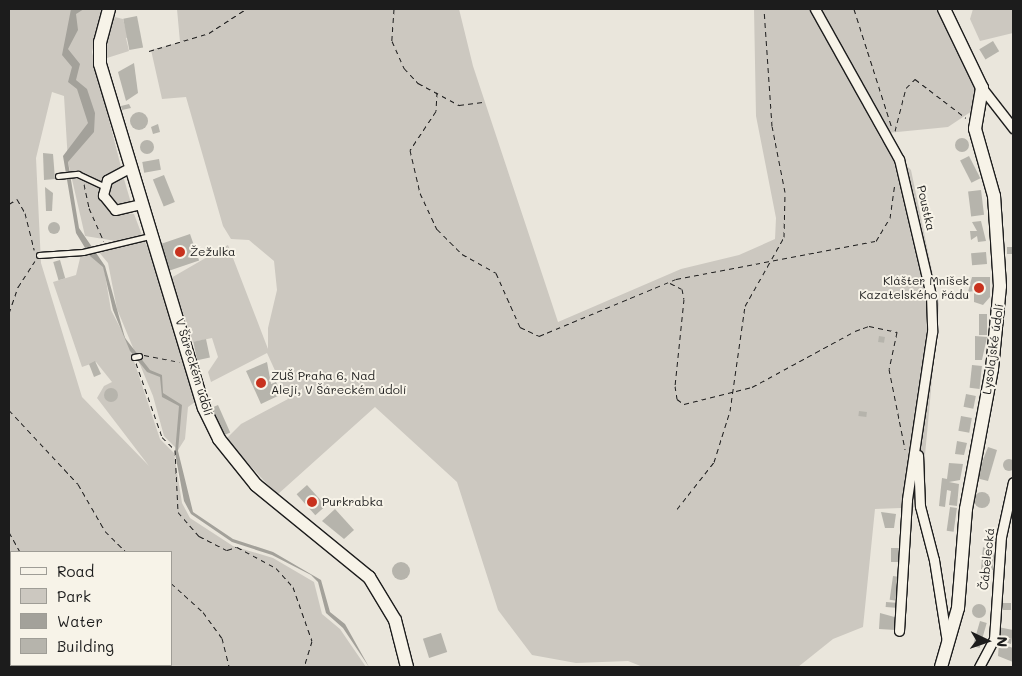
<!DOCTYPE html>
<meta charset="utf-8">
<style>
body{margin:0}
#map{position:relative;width:1022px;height:676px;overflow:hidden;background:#eae6dc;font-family:Mali,sans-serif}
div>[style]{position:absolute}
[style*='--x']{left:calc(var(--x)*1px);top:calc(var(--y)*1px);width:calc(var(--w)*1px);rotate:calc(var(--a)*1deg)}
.green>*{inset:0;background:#ccc8c0}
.water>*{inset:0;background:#a3a19a}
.building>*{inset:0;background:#b6b4ac;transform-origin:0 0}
.round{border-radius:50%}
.path>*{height:1px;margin-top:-0.5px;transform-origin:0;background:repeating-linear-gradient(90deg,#1c1c1c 0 5px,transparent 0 9px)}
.roads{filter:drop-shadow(1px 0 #1c1c1c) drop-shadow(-1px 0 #1c1c1c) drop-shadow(0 1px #1c1c1c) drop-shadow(0 -1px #1c1c1c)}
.lane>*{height:4.5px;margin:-2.25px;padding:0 2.25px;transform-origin:2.25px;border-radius:2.25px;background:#f7f3e8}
.street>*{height:9px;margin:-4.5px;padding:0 4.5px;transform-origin:4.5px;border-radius:4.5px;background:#f7f3e8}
.secondary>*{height:12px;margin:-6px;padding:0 6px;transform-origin:6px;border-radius:6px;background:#f7f3e8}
.dots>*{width:14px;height:14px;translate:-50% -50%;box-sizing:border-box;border:2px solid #f7f3e8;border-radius:50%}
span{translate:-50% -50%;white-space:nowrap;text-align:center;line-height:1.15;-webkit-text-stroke:4px #f7f3e8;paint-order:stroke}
.street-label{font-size:12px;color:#1c1c1c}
.poi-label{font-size:12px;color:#1c1c1c}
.left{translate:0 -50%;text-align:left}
.right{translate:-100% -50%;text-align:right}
.frame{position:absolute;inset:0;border:10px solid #1c1c1c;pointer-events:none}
.legend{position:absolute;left:10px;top:551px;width:162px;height:115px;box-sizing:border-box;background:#f7f3e8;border:1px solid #9f9d96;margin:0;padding:6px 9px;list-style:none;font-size:15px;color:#1c1c1c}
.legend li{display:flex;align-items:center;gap:10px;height:25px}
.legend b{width:25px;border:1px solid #9f9d96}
.north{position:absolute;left:962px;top:616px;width:50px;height:50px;-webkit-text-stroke:4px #f7f3e8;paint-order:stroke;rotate:93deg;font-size:14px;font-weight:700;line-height:20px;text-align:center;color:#1c1c1c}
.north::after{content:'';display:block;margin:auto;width:18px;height:22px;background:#1c1c1c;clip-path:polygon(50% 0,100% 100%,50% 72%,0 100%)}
</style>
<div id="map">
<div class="green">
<i style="clip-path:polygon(9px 9px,103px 9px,92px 52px,121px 167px,105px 177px,99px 192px,109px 211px,134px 214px,142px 235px,116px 241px,85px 236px,68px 162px,64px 96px,52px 92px,36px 158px,41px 263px,82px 397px,149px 466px,97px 398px,104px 386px,112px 382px,96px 362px,82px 367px,53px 282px,76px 275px,81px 254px,89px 253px,103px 263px,111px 310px,128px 343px,160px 439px,174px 453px,182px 503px,190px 518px,233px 546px,273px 558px,314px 582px,322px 614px,340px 629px,366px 667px,125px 667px,171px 665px,171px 552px,11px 552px,11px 563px,9px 558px)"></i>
<i style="clip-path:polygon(177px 9px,459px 9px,473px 66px,558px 322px,681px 269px,739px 255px,775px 239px,776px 218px,756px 116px,754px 9px,810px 9px,882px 141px,911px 170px,939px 304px,925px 455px,926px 507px,875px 509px,863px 627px,833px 639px,798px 667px,643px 667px,628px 661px,576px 663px,532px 655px,498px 610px,457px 482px,375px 407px,277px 495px,226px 439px,241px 424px,288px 399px,267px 353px,211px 382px,208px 372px,218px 357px,212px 338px,193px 342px,171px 278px,228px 245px,268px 349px,268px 328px,277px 290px,274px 261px,249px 240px,231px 239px,223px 226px,186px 97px,162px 99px,151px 50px,180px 42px)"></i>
<i style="clip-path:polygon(821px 9px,938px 9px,976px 89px,972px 111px,948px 127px,887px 133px)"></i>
<i style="clip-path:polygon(973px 9px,1013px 9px,1013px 33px,980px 41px,970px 19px)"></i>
<i style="clip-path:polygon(115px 17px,123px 19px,128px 37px,141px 34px,126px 38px,129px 51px,107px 58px,106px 41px,111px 18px)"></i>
<i style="clip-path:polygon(117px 178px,124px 179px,131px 203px,117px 206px,107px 198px,107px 186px)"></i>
<i style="clip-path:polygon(144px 240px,164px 280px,198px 400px,188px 407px,185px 439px,178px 450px,164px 436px,153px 396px,117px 309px,108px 263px,98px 251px)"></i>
</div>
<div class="water">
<i style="clip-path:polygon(71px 9px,84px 9px,76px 14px,78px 30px,68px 49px,80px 64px,76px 80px,87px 89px,95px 113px,94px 132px,68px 162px,79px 228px,105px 266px,125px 338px,150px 370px,162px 375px,163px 393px,182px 405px,178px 451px,193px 512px,233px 539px,273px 552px,321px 580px,330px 612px,345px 624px,369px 667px,343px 628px,326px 613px,318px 582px,311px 575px,272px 555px,232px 542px,191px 514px,184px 501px,175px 453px,179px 406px,162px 397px,160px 377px,147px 372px,130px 351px,113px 310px,103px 267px,90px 256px,76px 233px,63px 156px,88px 123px,77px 89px,68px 82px,72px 67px,62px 55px)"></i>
</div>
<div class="building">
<i style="left:137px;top:16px;width:32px;height:14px;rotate:79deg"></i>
<i style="left:993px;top:41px;width:12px;height:16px;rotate:59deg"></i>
<i style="clip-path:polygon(134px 63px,138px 93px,126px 101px,118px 72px)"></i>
<i style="clip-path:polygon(129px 104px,131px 108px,122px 110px,121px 106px)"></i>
<i class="round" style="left:130px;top:112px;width:18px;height:18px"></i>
<i style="clip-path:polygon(158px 124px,160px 132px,153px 134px,151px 127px)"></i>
<i class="round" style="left:955px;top:138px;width:14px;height:14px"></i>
<i class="round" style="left:140px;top:140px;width:14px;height:14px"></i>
<i style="clip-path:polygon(43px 153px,53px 154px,55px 179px,44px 180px)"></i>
<i style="left:969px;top:156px;width:25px;height:10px;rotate:63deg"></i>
<i style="left:159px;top:159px;width:11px;height:17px;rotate:80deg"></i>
<i style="left:164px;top:175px;width:29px;height:12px;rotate:68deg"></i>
<i style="clip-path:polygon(45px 187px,53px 193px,52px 211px,46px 211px)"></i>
<i style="left:981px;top:190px;width:25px;height:13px;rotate:83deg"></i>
<i style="clip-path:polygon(981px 221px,986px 241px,978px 242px,977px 236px,971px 240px,970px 231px,977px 231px,972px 222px)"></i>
<i class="round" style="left:48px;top:222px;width:12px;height:12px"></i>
<i style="left:190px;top:234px;width:28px;height:31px;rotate:71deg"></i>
<i style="left:1007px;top:247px;width:6px;height:7px"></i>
<i style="left:986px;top:252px;width:12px;height:15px;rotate:85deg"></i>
<i style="left:60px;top:260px;width:19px;height:7px;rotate:74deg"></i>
<i style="clip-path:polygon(972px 277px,990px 277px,990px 297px,983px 305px,974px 302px,974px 291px,968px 292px)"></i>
<i style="left:979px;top:314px;width:8px;height:21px"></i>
<i style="left:879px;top:336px;width:6px;height:6px;rotate:9deg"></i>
<i style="clip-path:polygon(975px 336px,987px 337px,982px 360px,975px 360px)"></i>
<i style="left:206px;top:339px;width:19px;height:13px;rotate:78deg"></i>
<i style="clip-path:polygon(95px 361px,101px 374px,94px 377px,89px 364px)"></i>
<i style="clip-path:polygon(267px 362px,271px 384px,276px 382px,282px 394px,261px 404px,246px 371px)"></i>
<i style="left:972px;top:365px;width:10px;height:23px;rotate:6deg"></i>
<i class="round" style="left:104px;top:388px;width:14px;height:14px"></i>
<i style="left:966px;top:394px;width:10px;height:13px;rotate:11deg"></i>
<i style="left:218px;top:405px;width:30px;height:8px;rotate:66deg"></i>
<i style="left:859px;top:411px;width:8px;height:5px;rotate:7deg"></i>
<i style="left:961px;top:416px;width:11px;height:15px;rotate:10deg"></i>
<i style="clip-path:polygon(957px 441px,967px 443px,964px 455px,955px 454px)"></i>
<i style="clip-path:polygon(988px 447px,997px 450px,988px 481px,976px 478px)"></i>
<i class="round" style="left:1003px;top:459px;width:12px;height:12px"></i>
<i style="clip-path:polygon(949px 463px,963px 464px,960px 480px,949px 482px,959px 484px,957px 506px,949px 505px,951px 491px,947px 490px,945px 507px,939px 506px,942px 478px,947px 479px)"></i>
<i style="left:307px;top:485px;width:28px;height:14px;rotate:48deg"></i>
<i class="round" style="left:974px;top:492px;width:16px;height:16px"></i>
<i style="left:950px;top:507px;width:7px;height:24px;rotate:8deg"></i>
<i style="clip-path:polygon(335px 509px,354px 530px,344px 539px,322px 521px)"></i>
<i style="clip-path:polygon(881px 512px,896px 514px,894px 528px,885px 528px)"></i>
<i style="clip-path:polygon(983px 547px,994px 553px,993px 570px,981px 569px)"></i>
<i style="left:891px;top:548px;width:11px;height:14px"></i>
<i class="round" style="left:392px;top:562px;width:18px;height:18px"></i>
<i style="left:893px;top:576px;width:7px;height:24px;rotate:8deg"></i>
<i style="left:886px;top:602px;width:13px;height:5px;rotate:4deg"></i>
<i style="left:1003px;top:603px;width:8px;height:7px"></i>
<i class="round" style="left:972px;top:604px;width:14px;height:14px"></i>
<i style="clip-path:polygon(880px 613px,898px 618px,896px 630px,879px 629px)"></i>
<i style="left:980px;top:621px;width:7px;height:26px;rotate:16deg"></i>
<i style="clip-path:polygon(998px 627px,1013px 630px,1011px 644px,996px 639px)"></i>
<i style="left:441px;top:633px;width:20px;height:19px;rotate:72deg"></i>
<i style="clip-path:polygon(11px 640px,11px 661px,9px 658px)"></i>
<i style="clip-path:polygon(999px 643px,1013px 648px,1013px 662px,998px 656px)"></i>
</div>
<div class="path">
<i style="--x:394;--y:9;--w:32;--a:94"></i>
<i style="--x:392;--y:41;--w:30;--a:66"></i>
<i style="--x:404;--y:68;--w:21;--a:47"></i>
<i style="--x:418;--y:83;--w:47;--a:28.2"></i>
<i style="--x:459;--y:105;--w:26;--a:-7"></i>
<i style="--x:854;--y:9;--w:125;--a:72.3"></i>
<i style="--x:149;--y:51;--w:63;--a:-16.7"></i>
<i style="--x:209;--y:33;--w:44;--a:-33"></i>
<i style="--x:437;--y:92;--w:19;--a:93"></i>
<i style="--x:436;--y:111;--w:47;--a:123.7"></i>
<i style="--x:410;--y:150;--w:44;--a:76.9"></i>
<i style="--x:420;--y:193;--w:40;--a:65"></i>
<i style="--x:437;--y:229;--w:35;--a:45"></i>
<i style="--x:462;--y:254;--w:39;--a:29"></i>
<i style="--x:496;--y:273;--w:59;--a:66"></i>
<i style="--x:520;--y:327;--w:21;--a:25"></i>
<i style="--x:539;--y:336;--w:148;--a:-22.6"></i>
<i style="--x:676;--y:279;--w:204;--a:-10.8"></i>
<i style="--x:876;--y:241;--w:27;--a:-59"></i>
<i style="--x:890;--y:218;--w:34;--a:-82"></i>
<i style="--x:895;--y:131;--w:44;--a:-75.7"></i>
<i style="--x:906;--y:88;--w:13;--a:-45"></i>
<i style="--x:915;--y:79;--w:64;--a:37.4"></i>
<i style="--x:84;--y:184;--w:25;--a:78"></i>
<i style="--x:89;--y:208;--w:36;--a:66"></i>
<i style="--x:9;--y:204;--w:9;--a:-32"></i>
<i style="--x:17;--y:199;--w:16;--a:60"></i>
<i style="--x:25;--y:213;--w:38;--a:76"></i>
<i style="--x:670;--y:283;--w:13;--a:27"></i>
<i style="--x:682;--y:289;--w:10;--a:79"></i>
<i style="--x:684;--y:299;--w:87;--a:95.9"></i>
<i style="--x:675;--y:386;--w:13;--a:81"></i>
<i style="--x:677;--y:399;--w:9;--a:36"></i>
<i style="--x:684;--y:404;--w:70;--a:-14"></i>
<i style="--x:752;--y:387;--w:117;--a:-28.5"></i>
<i style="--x:855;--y:331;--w:15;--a:-20"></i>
<i style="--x:869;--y:326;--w:29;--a:12"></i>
<i style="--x:897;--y:332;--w:38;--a:102"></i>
<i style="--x:889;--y:369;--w:82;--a:78.7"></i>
<i style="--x:9;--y:313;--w:28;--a:-71"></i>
<i style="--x:18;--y:287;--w:31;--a:-57"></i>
<i style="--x:144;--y:355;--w:36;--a:11"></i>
<i style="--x:136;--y:363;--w:78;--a:70.6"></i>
<i style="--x:162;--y:437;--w:18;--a:45"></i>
<i style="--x:175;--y:450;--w:62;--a:87.2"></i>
<i style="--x:178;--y:512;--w:32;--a:49"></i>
<i style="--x:199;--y:536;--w:31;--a:27"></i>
<i style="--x:227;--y:550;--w:10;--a:-17"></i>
<i style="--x:237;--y:547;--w:44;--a:28.3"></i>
<i style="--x:276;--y:568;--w:25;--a:48"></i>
<i style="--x:293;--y:587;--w:57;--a:70.6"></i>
<i style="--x:312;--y:641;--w:27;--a:107"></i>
<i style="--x:9;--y:410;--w:101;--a:47"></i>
<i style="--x:78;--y:484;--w:54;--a:60.1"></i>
<i style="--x:105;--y:531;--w:30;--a:45"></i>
<i style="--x:677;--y:509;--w:60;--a:-51.8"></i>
<i style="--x:714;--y:462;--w:53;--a:-72.6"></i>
<i style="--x:730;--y:411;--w:106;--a:-81.9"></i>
<i style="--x:745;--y:306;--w:79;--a:-60.5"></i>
<i style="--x:784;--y:237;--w:45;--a:-88.7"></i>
<i style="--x:785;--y:192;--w:67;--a:-101.1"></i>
<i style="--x:772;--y:126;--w:117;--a:-93.9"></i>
<i style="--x:9;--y:532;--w:23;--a:61"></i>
<i style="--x:171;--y:583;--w:43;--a:42.2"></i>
<i style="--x:203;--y:612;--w:32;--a:54"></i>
<i style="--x:222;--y:638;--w:30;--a:76"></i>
<i style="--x:9;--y:600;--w:1;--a:90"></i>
<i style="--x:147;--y:665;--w:3;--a:45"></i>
</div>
<div class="roads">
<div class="lane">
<i style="--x:58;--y:176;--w:20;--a:-6"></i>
<i style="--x:78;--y:174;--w:29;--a:25"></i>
<i style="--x:39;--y:255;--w:44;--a:-3.9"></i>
<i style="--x:83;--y:252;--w:69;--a:-13.4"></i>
<i style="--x:134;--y:357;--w:5;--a:-11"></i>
<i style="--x:9;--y:590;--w:4;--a:-63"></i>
<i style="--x:71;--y:667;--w:2;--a:-90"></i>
</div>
<div class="street">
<i style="--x:815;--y:9;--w:172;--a:60.8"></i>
<i style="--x:899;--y:159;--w:140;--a:76.8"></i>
<i style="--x:931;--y:295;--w:37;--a:88"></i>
<i style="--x:932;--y:332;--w:170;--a:98.5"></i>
<i style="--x:907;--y:500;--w:131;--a:93.5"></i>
<i style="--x:982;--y:88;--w:51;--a:52.2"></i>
<i style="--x:131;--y:167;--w:27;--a:152"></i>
<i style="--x:107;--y:180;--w:16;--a:105"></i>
<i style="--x:103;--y:195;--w:19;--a:51"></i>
<i style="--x:115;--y:210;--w:26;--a:-13"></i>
<i style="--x:918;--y:455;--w:51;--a:87.8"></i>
<i style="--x:920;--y:506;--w:56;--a:75.5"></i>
<i style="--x:934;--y:560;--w:83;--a:81"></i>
<i style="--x:979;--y:667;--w:32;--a:-62"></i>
<i style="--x:994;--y:639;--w:102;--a:-86.1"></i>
<i style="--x:1001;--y:537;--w:56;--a:-77.7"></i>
</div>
<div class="secondary">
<i style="--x:109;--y:9;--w:34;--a:105"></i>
<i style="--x:100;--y:42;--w:22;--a:90"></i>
<i style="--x:100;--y:64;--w:359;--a:73.2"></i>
<i style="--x:204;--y:408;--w:34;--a:64"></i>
<i style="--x:219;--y:439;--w:59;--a:51.2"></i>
<i style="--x:256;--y:485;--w:146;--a:39.2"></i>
<i style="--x:369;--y:577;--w:50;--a:58.8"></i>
<i style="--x:395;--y:620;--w:49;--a:75.7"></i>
<i style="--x:941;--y:667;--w:61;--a:-73.9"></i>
<i style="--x:958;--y:608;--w:99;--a:-85.4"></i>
<i style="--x:966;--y:509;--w:142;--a:-79.5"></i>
<i style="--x:992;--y:369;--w:83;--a:-84.5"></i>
<i style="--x:1000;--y:286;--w:90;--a:-93.8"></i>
<i style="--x:994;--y:196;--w:70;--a:-105.8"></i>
<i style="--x:975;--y:129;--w:42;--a:-80.3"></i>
<i style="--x:982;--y:88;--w:88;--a:-115.7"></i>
</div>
</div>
<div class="dots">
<i style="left:180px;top:252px;background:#c8321e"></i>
<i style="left:979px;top:288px;background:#c8321e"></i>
<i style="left:261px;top:383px;background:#c8321e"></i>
<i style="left:312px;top:502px;background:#c8321e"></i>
</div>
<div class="street-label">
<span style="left:926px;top:208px;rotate:77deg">Poustka</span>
<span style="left:993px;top:349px;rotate:-82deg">Lysolajské údolí</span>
<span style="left:194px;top:367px;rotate:73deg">V Šáreckém údolí</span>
<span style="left:987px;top:559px;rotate:-84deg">Čábelecká</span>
</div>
<div class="poi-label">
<span class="left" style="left:190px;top:252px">Žežulka</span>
<span class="right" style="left:969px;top:288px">Klášter Mnišek<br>Kazatelského řádu</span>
<span class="left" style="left:271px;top:383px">ZUŠ Praha 6, Nad<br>Alejí, V Šáreckém údolí</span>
<span class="left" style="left:322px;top:502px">Purkrabka</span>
</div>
<div class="frame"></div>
<ul class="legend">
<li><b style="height:6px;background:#f7f3e8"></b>Road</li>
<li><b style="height:14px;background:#ccc8c0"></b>Park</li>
<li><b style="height:14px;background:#a3a19a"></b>Water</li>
<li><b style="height:14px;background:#b6b4ac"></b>Building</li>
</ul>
<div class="north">N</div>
</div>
